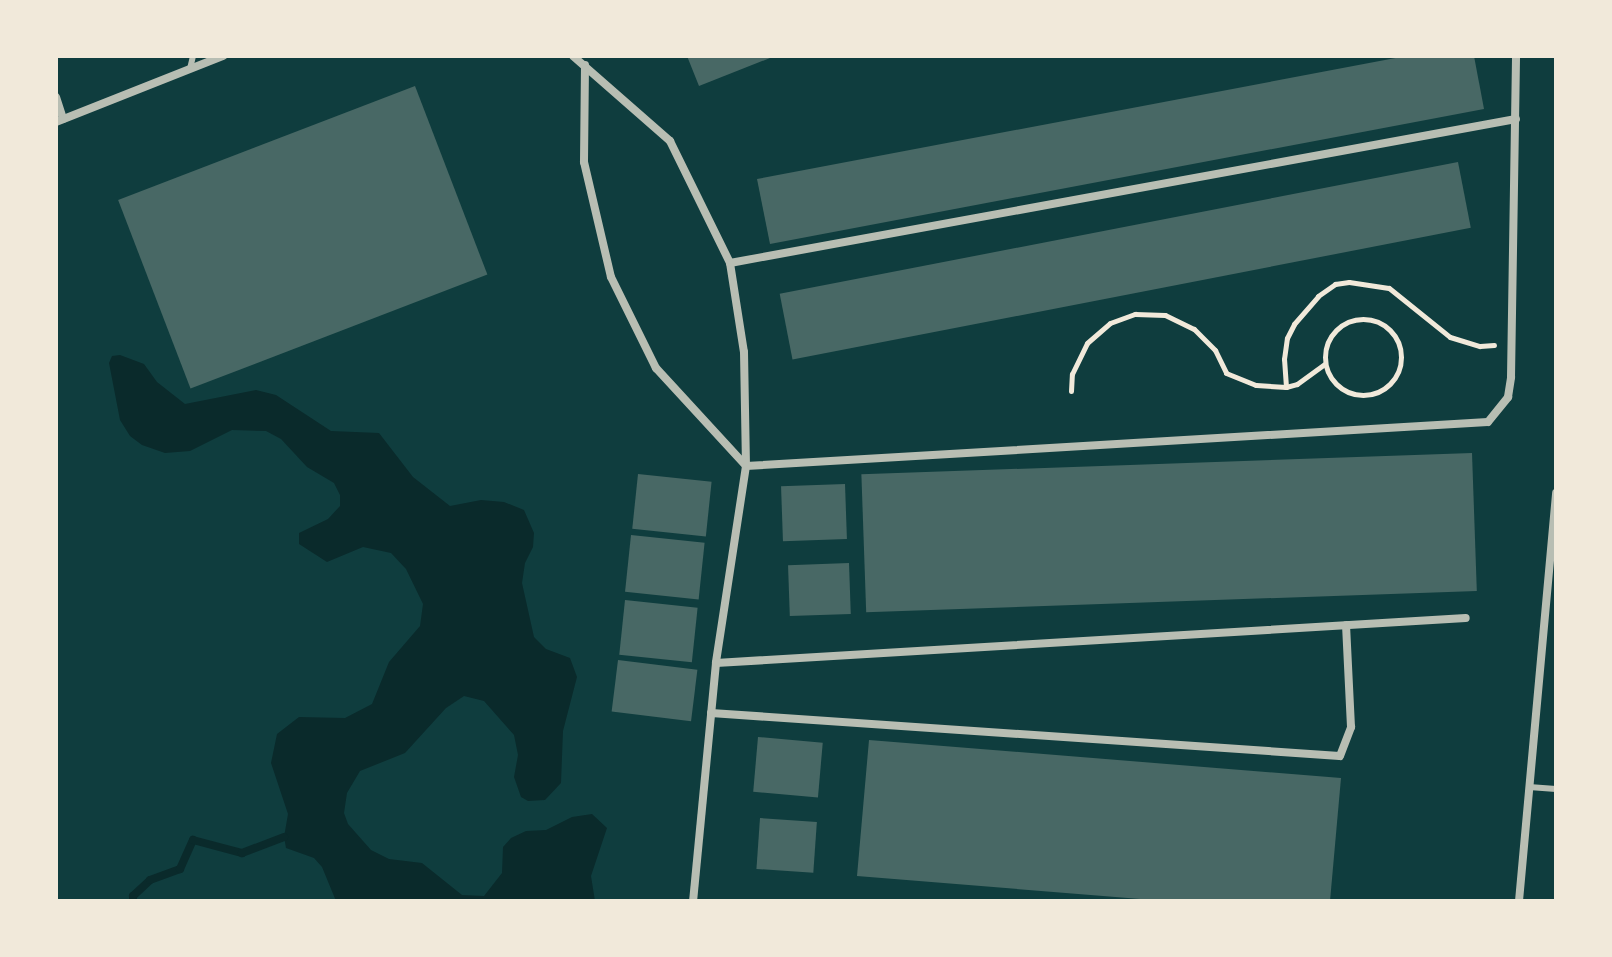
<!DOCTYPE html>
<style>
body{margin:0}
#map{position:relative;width:1612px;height:957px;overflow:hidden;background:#0f3d3e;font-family:Figtree,sans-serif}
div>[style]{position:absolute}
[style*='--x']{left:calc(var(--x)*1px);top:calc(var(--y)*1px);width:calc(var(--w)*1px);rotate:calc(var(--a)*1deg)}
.water>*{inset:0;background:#0a2a2b}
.stream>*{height:8px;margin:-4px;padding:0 4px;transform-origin:4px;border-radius:4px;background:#0a2a2b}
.building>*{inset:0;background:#486865;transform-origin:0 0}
.path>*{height:5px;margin:-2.5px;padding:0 2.5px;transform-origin:2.5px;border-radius:2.5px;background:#f1e9da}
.path>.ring{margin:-2.5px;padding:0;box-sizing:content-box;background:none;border:5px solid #f1e9da;border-radius:50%}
.service>*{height:6px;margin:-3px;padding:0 3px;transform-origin:3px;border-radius:3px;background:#b8beb3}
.minor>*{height:8px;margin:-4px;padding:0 4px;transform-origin:4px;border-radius:4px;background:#b8beb3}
span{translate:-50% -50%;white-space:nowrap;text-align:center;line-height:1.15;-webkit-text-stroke:6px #f1e9da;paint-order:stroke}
.frame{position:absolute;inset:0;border:58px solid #f1e9da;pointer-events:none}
</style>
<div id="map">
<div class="water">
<i style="clip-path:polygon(120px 355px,144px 364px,157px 382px,185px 404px,256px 390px,276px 395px,331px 431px,379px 433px,413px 477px,450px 506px,481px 500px,504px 502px,524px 510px,534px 533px,533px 547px,525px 563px,522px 583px,534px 637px,546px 649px,570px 658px,577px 677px,563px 731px,561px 783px,545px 800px,528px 801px,521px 797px,514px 777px,518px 755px,514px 735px,484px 701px,464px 696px,446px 708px,405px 753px,360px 771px,347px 793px,344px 813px,348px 824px,371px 850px,389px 859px,422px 863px,462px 895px,484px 896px,502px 873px,503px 847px,511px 838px,526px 831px,546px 830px,572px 817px,592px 814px,607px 828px,591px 876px,595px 901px,336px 901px,322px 867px,314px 858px,286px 848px,284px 837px,288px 814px,271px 763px,277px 734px,299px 717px,345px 718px,372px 704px,389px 662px,420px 626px,423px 604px,406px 569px,391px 553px,363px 547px,327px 562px,299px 544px,299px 533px,328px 519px,340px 506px,340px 495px,334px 483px,307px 467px,281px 439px,266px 431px,232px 430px,190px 451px,165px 453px,142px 445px,130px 436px,120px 420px,109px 363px,112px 356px)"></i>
</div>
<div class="stream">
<i style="--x:133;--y:901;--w:5;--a:-90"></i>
<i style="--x:133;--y:896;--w:23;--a:-43"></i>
<i style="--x:150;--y:880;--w:32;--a:-20"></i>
<i style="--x:180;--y:869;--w:32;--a:-66"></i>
<i style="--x:193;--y:840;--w:51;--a:14.9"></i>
<i style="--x:242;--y:853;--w:45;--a:-20.9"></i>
</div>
<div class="building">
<i style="clip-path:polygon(687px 56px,775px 56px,699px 86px)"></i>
<i style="clip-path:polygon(1406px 56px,1474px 56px,1484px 109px,770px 244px,757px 179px)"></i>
<i style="left:415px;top:86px;width:202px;height:318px;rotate:69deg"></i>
<i style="left:1458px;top:162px;width:67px;height:691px;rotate:79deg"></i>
<i style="left:1472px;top:453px;width:138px;height:611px;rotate:88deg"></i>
<i style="left:638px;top:474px;width:74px;height:55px;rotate:6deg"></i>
<i style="left:845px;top:484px;width:55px;height:64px;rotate:88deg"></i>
<i style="left:631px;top:535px;width:74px;height:57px;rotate:6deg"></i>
<i style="left:849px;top:563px;width:51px;height:61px;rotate:88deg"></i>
<i style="left:625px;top:600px;width:73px;height:55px;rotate:6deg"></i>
<i style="left:618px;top:660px;width:80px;height:52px;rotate:7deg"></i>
<i style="left:758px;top:737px;width:65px;height:55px;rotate:5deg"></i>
<i style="clip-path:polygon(869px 740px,1341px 778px,1330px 901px,1165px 901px,857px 876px)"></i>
<i style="left:760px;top:818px;width:57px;height:51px;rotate:4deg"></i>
</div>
<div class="path">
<i class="ring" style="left:1325px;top:319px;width:71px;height:71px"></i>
<i style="--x:1286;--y:387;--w:28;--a:-94"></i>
<i style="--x:1284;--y:359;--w:21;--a:-82"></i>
<i style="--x:1287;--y:338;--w:16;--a:-63"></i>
<i style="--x:1294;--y:324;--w:37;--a:-49"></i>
<i style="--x:1318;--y:296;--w:21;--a:-35"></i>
<i style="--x:1335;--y:284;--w:14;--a:-8"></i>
<i style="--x:1349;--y:282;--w:40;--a:8.5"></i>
<i style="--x:1389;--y:288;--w:78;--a:38.8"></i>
<i style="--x:1450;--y:337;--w:31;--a:17"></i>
<i style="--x:1480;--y:346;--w:14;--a:-4"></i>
<i style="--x:1071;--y:391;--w:17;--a:-87"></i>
<i style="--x:1072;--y:374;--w:34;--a:-64"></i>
<i style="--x:1087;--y:343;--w:30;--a:-41"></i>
<i style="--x:1110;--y:323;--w:27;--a:-20"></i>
<i style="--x:1135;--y:314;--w:30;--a:2"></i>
<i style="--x:1165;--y:315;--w:32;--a:26"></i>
<i style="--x:1194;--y:329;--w:30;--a:45"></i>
<i style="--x:1215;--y:350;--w:25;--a:64"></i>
<i style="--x:1226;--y:373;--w:32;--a:22"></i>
<i style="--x:1256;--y:385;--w:30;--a:4"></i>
<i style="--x:1286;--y:387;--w:11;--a:-15"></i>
<i style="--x:1297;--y:384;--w:34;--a:-36"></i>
</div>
<div class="service">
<i style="--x:190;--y:69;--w:13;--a:-77"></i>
<i style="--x:1529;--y:787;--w:27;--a:4"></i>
</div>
<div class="minor">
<i style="--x:573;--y:56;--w:129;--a:41.2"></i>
<i style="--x:670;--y:141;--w:136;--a:63.8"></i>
<i style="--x:730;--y:263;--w:90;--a:81.1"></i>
<i style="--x:744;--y:352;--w:114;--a:89"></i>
<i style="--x:746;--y:466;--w:199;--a:98.7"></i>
<i style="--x:716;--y:663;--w:239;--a:95.5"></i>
<i style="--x:585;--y:65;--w:97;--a:90.6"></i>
<i style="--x:584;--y:162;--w:118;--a:76.8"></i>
<i style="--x:611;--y:277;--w:102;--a:63.7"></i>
<i style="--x:656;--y:368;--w:133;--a:47.4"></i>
<i style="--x:746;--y:466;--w:743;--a:-3.39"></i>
<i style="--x:1488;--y:422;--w:32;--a:-51"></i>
<i style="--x:1508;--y:397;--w:20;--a:-81"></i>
<i style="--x:1511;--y:377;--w:321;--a:-89.1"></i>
<i style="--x:56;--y:97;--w:23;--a:72"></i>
<i style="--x:56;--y:122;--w:180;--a:-21.6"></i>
<i style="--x:730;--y:263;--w:799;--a:-10.38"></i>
<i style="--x:716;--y:663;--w:751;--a:-3.43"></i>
<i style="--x:711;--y:713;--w:630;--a:3.91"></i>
<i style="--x:1340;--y:756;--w:31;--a:-69"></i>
<i style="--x:1351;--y:727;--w:102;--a:-92.8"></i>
<i style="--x:1519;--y:901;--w:410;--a:-84.8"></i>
</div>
<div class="frame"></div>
</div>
